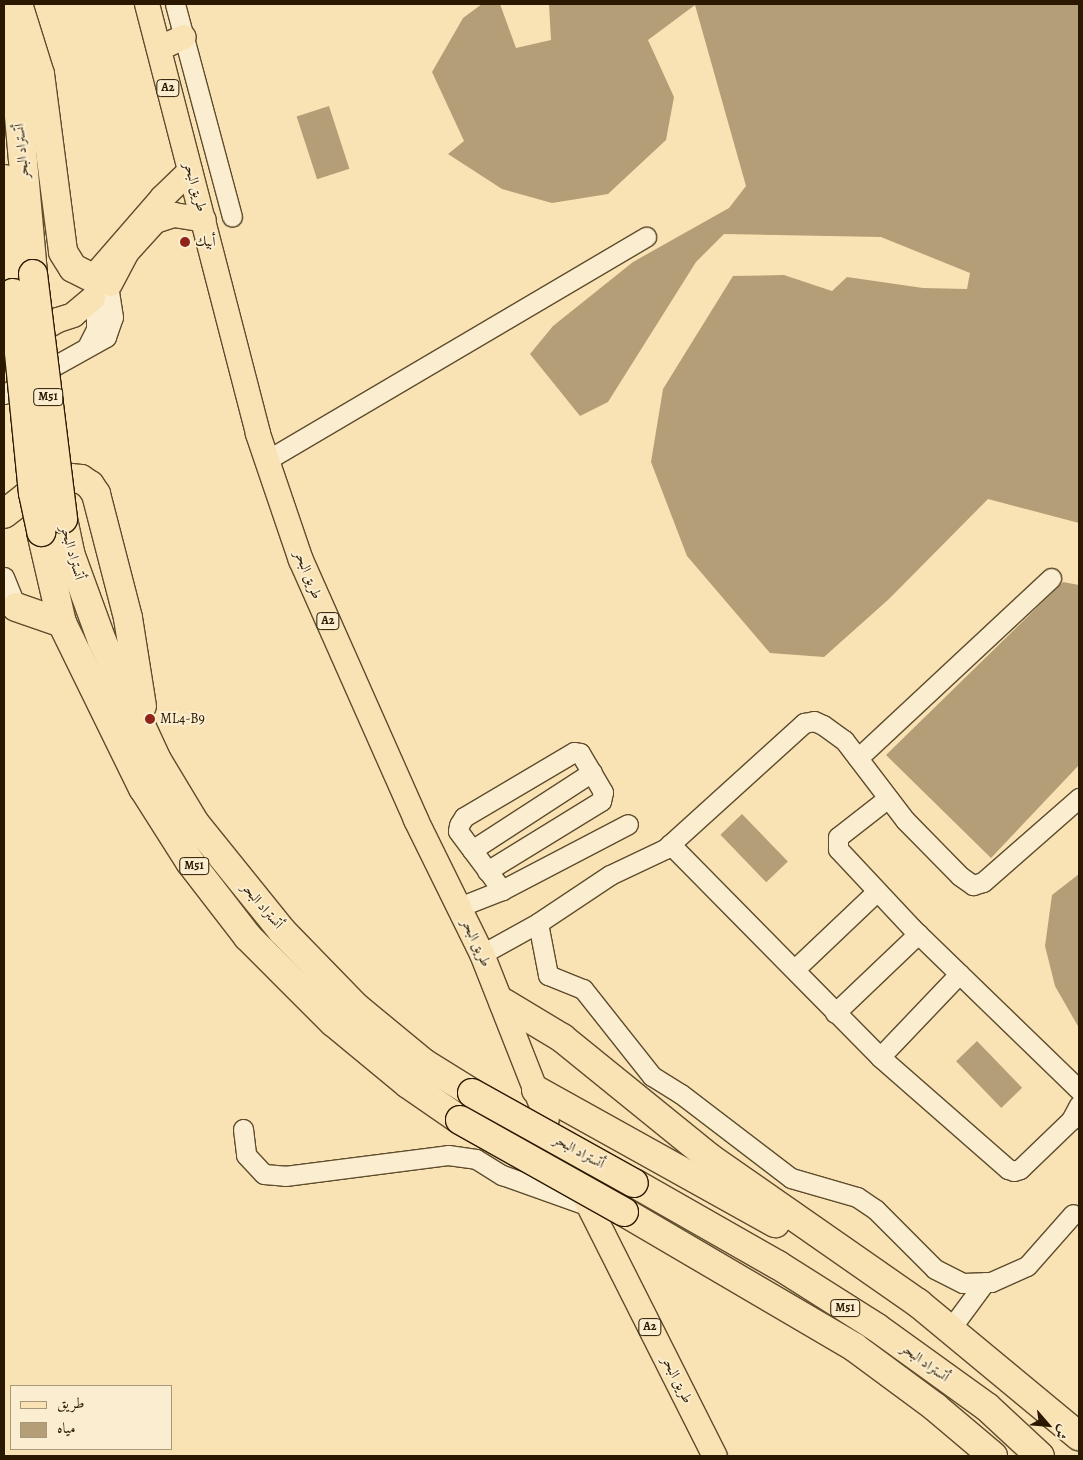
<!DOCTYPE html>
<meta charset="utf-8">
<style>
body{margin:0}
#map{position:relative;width:1083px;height:1460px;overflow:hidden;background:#f9e3b5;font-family:Alegreya,Amiri,serif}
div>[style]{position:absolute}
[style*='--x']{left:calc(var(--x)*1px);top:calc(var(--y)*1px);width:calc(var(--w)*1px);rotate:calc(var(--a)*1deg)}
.water>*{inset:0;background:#b39e77;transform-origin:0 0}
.roads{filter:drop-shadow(1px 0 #5e4c2d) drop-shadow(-1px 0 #5e4c2d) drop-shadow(0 1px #5e4c2d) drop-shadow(0 -1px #5e4c2d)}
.minor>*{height:19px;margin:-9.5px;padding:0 9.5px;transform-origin:9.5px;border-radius:9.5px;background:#fbedcf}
.major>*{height:24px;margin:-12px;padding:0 12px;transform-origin:12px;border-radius:12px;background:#f9e3b5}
.highway>*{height:28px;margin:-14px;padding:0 14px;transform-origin:14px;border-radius:14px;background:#f9e3b5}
.bridges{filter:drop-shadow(1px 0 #2a1900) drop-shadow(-1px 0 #2a1900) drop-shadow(0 1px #2a1900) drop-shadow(0 -1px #2a1900)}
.highway-bridge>*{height:28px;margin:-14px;padding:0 14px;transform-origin:14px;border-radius:14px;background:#f9e3b5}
.dots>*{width:14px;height:14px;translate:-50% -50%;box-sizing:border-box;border:2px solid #fbedcf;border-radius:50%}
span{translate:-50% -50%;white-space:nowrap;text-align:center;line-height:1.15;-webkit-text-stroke:4px #fbedcf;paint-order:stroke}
.shield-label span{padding:1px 4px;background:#fbedcf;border:1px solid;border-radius:4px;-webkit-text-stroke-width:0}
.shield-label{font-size:12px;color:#2a1900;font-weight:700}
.street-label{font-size:14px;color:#2a1900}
.poi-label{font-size:14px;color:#2a1900}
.left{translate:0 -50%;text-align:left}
.frame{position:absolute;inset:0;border:5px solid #2a1900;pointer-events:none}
.legend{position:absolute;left:10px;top:1385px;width:162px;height:65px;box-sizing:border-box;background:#fbedcf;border:1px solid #a7987c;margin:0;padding:6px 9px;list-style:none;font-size:15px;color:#2a1900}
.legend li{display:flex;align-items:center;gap:10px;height:25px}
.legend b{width:25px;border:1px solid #a7987c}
.north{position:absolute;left:1023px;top:1400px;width:50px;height:50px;-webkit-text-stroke:4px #fbedcf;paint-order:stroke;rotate:117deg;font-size:14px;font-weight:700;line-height:20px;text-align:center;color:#2a1900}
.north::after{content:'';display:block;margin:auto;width:18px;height:22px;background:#2a1900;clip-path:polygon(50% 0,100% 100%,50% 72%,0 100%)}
</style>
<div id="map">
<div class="water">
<i style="clip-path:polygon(482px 4px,500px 4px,516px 48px,551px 40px,549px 4px,1079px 4px,1079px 523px,988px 499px,889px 599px,824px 657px,770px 653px,687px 556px,651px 462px,663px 389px,733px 276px,784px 275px,832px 291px,847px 277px,923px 288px,967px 289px,970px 273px,881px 237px,724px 234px,696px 262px,608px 402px,580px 416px,530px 354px,553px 326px,633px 262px,729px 208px,746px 186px,695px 5px,648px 40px,674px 97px,666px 140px,608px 194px,552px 203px,502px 189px,448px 154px,464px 141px,432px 72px,463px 18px)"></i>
<i style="left:329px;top:106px;width:66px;height:34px;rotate:72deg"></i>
<i style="clip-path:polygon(1063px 582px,1079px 585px,1079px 765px,991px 858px,886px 755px)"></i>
<i style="left:742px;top:814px;width:66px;height:30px;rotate:46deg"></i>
<i style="clip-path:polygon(1079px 874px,1079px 1028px,1055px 986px,1045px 946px,1052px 895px)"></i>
<i style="left:977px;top:1041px;width:65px;height:29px;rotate:46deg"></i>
</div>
<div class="roads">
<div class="minor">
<i style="--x:175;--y:4;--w:220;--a:75"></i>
<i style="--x:87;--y:347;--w:20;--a:-63"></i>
<i style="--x:96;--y:329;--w:30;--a:-90"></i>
<i style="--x:4;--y:394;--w:117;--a:-29.2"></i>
<i style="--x:106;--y:337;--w:21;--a:-71"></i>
<i style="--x:113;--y:317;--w:25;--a:-99"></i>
<i style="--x:267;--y:460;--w:440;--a:-30.5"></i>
<i style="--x:4;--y:577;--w:32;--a:68"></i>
<i style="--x:858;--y:758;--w:264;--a:-43"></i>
<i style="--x:888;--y:798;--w:63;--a:142"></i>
<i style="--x:838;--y:837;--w:12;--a:90"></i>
<i style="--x:838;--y:849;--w:108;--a:46.9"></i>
<i style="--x:912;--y:928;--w:233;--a:44.1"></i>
<i style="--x:670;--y:844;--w:299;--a:45.4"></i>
<i style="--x:880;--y:1057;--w:170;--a:41.2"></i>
<i style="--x:1008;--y:1169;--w:6;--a:18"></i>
<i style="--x:1014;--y:1171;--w:6;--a:-18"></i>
<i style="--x:1020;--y:1169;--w:71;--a:-43.9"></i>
<i style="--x:1071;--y:1120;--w:17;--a:-62"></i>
<i style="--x:472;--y:850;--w:143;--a:-33"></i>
<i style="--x:487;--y:871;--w:134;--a:-31.6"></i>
<i style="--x:601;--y:801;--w:9;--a:-77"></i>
<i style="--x:603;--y:792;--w:45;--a:-120.5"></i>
<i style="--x:580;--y:753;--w:6;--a:-171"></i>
<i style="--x:574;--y:752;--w:128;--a:149.4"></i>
<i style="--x:464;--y:817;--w:9;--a:122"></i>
<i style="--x:459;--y:825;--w:6;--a:99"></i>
<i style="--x:458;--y:831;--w:74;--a:53.3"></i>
<i style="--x:459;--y:907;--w:46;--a:-21.6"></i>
<i style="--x:502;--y:890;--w:142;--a:-27.6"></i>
<i style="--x:538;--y:923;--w:53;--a:79.1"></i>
<i style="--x:548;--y:975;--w:38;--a:22"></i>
<i style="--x:583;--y:989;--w:111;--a:51.6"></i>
<i style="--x:652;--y:1076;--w:34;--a:32"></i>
<i style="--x:681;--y:1094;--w:138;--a:37.4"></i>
<i style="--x:791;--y:1178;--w:69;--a:16.1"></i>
<i style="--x:857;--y:1197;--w:22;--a:34"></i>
<i style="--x:875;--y:1209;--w:85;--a:45"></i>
<i style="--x:935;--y:1269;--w:31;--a:27"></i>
<i style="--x:963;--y:1283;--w:28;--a:-2"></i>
<i style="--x:991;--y:1282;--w:39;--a:-24"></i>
<i style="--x:1027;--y:1266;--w:69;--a:-48.5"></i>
<i style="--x:482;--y:954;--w:64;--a:-29"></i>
<i style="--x:538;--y:923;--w:87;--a:-33.7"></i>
<i style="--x:610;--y:875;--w:61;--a:-25.3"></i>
<i style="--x:665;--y:849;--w:188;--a:-42.2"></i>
<i style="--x:804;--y:723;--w:10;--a:-11"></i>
<i style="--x:814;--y:721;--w:10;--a:24"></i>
<i style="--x:823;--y:725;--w:26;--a:36"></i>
<i style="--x:844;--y:740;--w:101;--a:52.7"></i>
<i style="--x:905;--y:820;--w:78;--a:45.5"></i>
<i style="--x:960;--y:876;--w:16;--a:35"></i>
<i style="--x:973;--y:885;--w:10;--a:-17"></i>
<i style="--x:983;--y:882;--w:128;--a:-41.2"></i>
<i style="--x:795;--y:969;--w:112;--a:-43.5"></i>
<i style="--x:835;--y:1013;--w:115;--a:-43.6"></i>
<i style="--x:880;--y:1057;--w:115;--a:-46.4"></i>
<i style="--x:243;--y:1129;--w:26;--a:83"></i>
<i style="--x:246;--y:1155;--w:26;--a:47"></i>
<i style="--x:264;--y:1174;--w:21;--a:5"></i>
<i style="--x:285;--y:1176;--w:164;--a:-7.3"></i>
<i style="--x:448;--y:1155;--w:28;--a:8"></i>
<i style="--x:476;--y:1159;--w:31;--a:32"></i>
<i style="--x:502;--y:1175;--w:92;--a:19.6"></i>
<i style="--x:951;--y:1328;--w:57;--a:-53.5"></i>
</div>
<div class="major">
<i style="--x:147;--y:4;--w:444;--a:75.5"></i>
<i style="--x:258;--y:434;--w:133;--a:71.2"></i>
<i style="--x:301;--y:560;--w:284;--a:66.1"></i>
<i style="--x:416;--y:820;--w:149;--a:63.8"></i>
<i style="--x:482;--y:954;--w:177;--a:68.5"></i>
<i style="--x:160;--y:48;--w:26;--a:-25"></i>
<i style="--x:96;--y:274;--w:101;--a:-49"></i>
<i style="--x:162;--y:198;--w:39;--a:-44"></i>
<i style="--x:110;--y:284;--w:36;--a:-62"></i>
<i style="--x:127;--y:252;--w:42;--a:-47.9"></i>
<i style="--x:155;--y:221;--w:20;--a:-18"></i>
<i style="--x:174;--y:215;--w:30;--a:9"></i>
<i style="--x:4;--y:351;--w:62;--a:-29.9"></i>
<i style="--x:58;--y:320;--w:16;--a:-18"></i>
<i style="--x:73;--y:315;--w:26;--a:-40"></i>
<i style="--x:585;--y:1198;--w:289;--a:63.3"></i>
</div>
<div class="highway">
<i style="--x:9;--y:4;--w:271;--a:84.9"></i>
<i style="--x:18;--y:4;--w:73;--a:72.6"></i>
<i style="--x:40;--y:74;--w:179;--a:82.6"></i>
<i style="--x:63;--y:252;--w:19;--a:58"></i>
<i style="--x:73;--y:268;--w:20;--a:27"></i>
<i style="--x:4;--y:179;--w:114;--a:85.5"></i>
<i style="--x:4;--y:514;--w:29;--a:-38"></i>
<i style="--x:27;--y:496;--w:47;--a:-22.7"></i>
<i style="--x:70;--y:478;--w:11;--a:5"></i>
<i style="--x:81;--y:479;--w:11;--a:34"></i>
<i style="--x:90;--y:485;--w:11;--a:56"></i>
<i style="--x:96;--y:494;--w:128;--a:75.5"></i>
<i style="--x:128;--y:618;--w:89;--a:81"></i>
<i style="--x:63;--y:519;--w:35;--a:78"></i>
<i style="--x:70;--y:553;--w:94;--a:70"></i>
<i style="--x:102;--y:641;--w:131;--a:65.2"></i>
<i style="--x:157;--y:760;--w:74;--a:58.9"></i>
<i style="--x:195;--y:823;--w:139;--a:51.1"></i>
<i style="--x:282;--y:931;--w:106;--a:45.8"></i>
<i style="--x:356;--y:1007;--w:88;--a:39.5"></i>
<i style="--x:424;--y:1063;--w:57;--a:32"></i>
<i style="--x:41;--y:532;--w:93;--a:77"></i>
<i style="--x:62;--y:623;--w:184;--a:63.9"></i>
<i style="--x:143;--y:788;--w:88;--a:57.6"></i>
<i style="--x:190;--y:862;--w:95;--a:52.3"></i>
<i style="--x:248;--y:937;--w:120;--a:45"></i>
<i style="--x:333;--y:1022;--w:97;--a:39.6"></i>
<i style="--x:408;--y:1084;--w:63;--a:34.7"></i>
<i style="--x:16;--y:607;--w:49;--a:19.2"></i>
<i style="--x:504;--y:1003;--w:68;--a:31.1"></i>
<i style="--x:562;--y:1038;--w:191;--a:39"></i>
<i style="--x:710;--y:1158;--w:254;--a:34.9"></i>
<i style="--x:918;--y:1303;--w:209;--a:39.6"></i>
<i style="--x:536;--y:1090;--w:274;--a:29.1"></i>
<i style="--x:634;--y:1183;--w:166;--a:29.7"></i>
<i style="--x:778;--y:1265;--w:116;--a:32.3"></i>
<i style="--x:876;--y:1327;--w:137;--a:35.8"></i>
<i style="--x:987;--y:1407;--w:72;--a:42.8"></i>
<i style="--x:624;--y:1212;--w:267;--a:30.4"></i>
<i style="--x:854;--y:1347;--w:101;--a:36.5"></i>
<i style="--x:935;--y:1407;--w:76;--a:40.2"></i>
</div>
</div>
<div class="bridges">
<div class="highway-bridge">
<i style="--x:33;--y:274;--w:247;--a:83"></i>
<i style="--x:13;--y:293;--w:201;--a:84.3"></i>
<i style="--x:33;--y:493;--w:40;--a:78"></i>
<i style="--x:472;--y:1093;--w:185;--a:29.1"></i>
<i style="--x:460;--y:1120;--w:188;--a:29.3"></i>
</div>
</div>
<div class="dots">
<i style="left:185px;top:242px;background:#8f2418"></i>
<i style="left:150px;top:719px;background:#8f2418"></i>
</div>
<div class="shield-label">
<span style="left:168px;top:88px">A2</span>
<span style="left:48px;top:397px">M51</span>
<span style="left:328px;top:621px">A2</span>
<span style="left:194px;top:866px">M51</span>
<span style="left:845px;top:1308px">M51</span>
<span style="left:650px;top:1327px">A2</span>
</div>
<div class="street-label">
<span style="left:22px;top:151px;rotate:-95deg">أتستراد البحر</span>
<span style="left:195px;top:187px;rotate:74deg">طريق البحر</span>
<span style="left:72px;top:553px;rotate:75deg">أتستراد البحر</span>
<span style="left:308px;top:575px;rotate:68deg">طريق البحر</span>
<span style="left:262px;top:906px;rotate:50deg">أتستراد البحر</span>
<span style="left:476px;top:943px;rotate:65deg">طريق البحر</span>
<span style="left:579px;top:1152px;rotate:29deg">أتستراد البحر</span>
<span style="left:925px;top:1363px;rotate:36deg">أتستراد البحر</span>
<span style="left:677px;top:1380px;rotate:63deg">طريق البحر</span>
</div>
<div class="poi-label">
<span class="left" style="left:195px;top:242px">أبيك</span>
<span class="left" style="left:160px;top:719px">ML4-B9</span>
</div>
<div class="frame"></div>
<ul class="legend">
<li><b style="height:6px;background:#f9e3b5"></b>طريق</li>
<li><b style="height:14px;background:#b39e77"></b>مياه</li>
</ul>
<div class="north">ش</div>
</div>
